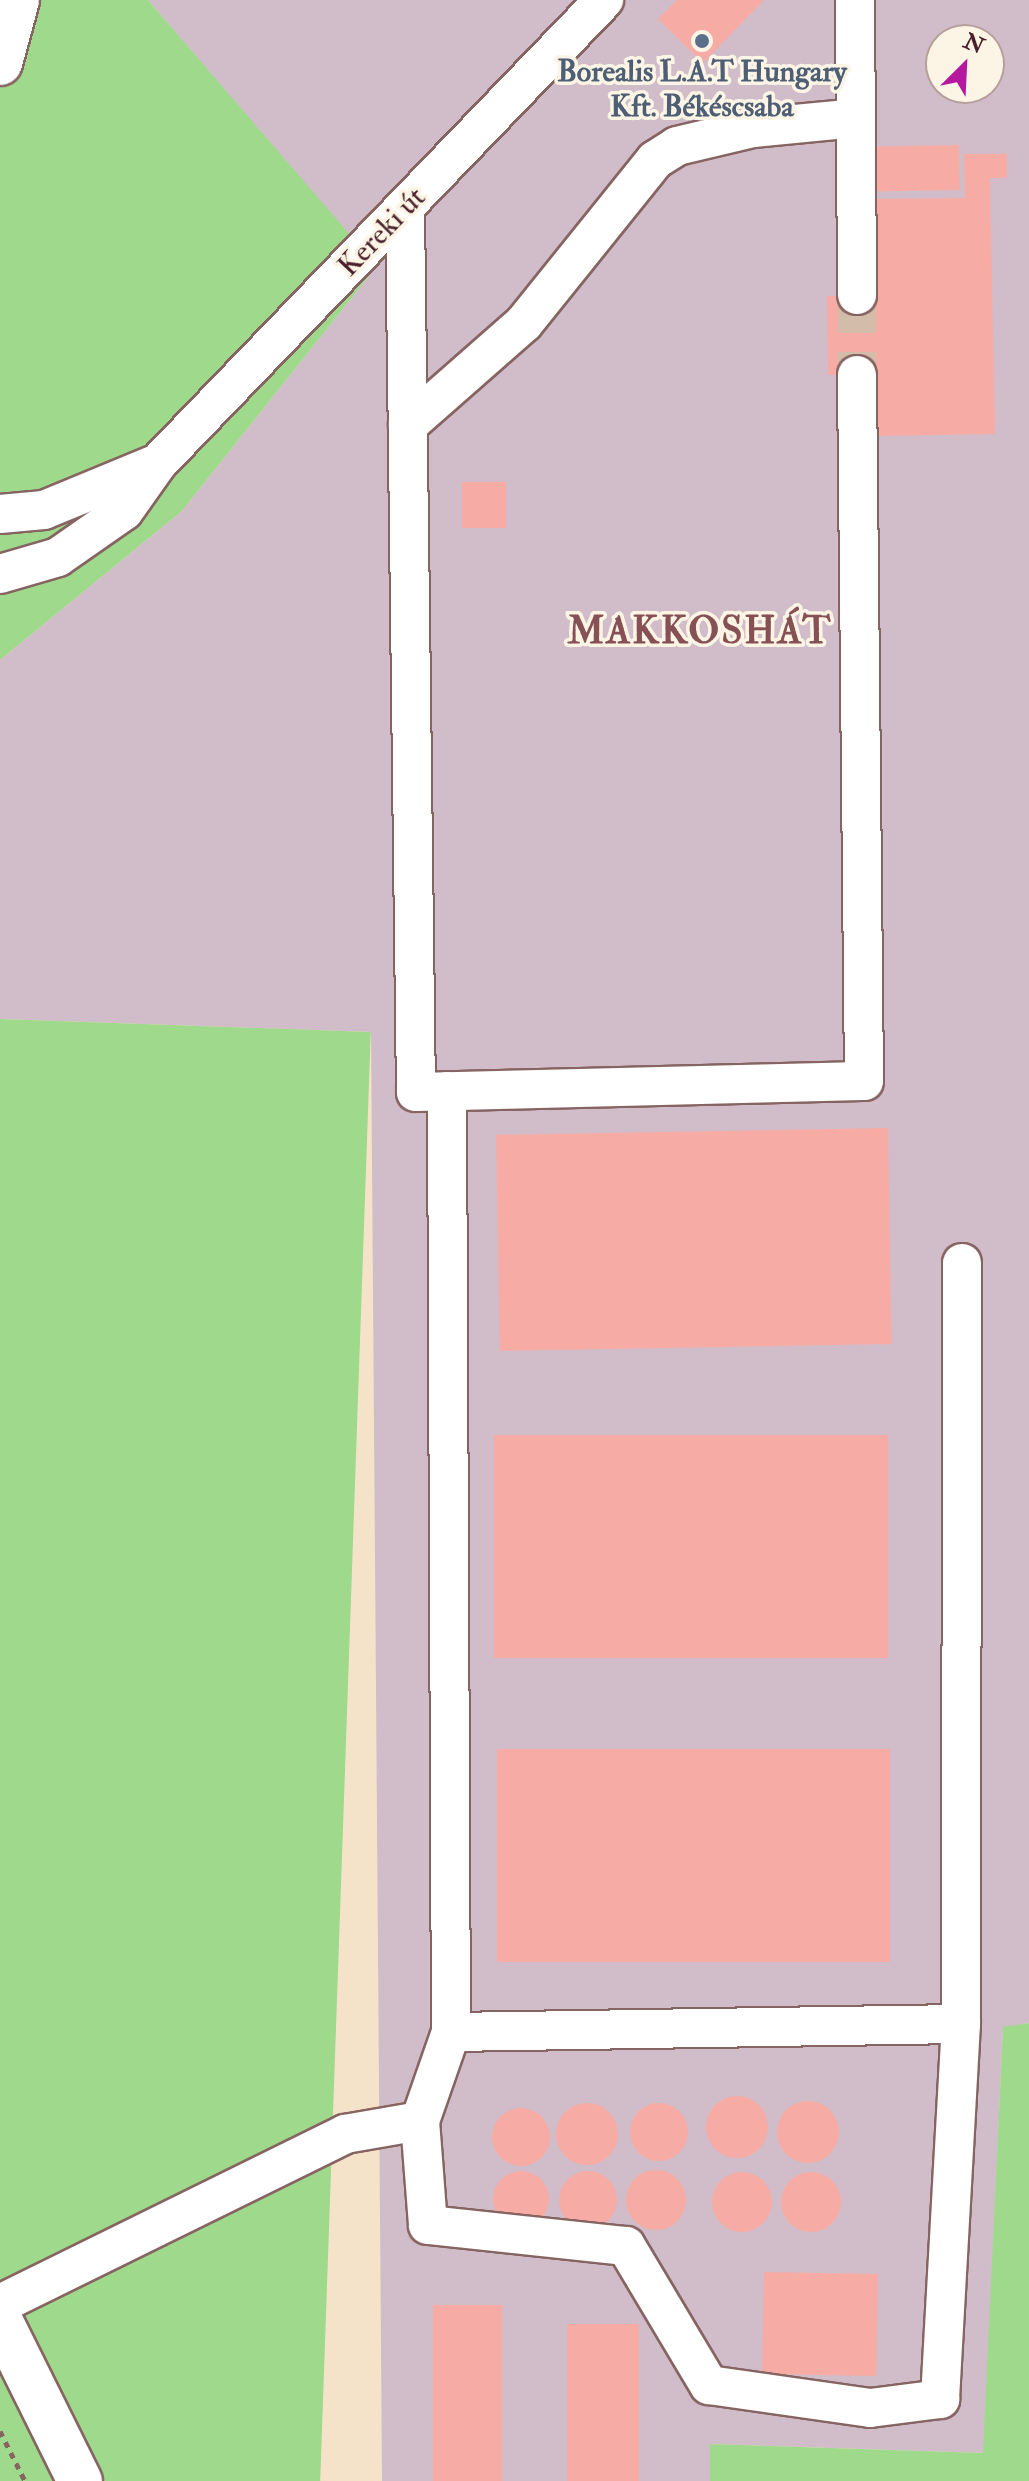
<!DOCTYPE html>
<meta charset="utf-8">
<style>
body{margin:0}
#map{position:relative;width:1029px;height:2481px;overflow:hidden;background:#f5e3c9;font-family:"IM FELL Double Pica",serif}
div>[style]{position:absolute}
[style*='--x']{left:calc(var(--x)*1px);top:calc(var(--y)*1px);width:calc(var(--w)*1px);rotate:calc(var(--a)*1deg)}
.industrial>*{inset:0;background:#d1bdc9}
.green>*{inset:0;background:#9fd98c;transform-origin:0 0}
.building>*{inset:0;background:#f6aca4;transform-origin:0 0}
.round{border-radius:50%}
.minor-tunnel>*{height:38px;margin-top:-19px;transform-origin:0;background:repeating-linear-gradient(90deg,#d3bca9 0 38px,transparent 0 57px)}
.path>*{height:5px;margin-top:-2.5px;transform-origin:0;background:repeating-linear-gradient(90deg,#866462 0 6px,transparent 0 12px)}
.roads{filter:drop-shadow(2px 0 #866462) drop-shadow(-2px 0 #866462) drop-shadow(0 2px #866462) drop-shadow(0 -2px #866462)}
.minor>*{height:38px;margin:-19px;padding:0 19px;transform-origin:19px;border-radius:19px;background:#fff}
.major>*{height:44px;margin:-22px;padding:0 22px;transform-origin:22px;border-radius:22px;background:#fff}
.dots>*{width:22px;height:22px;translate:-50% -50%;box-sizing:border-box;border:4px solid #fcf5e5;border-radius:50%}
span{translate:-50% -50%;white-space:nowrap;text-align:center;line-height:1.15;-webkit-text-stroke:7px #fcf5e5;paint-order:stroke}
.service-label{font-size:30px;color:#4e5e75;font-weight:700}
.street-label{font-size:30px;color:#4a1f2b}
.district-label{font-size:38px;color:#865055;font-weight:700;letter-spacing:2px}
.north{position:absolute;left:925px;top:24px;width:80px;height:80px;box-sizing:border-box;background:#fcf5e5;border:2px solid #b59f9b;border-radius:50%;rotate:24deg;font-size:22px;font-weight:700;line-height:32px;text-align:center;color:#4a1f2b}
.north::after{content:'';display:block;margin:auto;width:28px;height:36px;background:#b5179e;clip-path:polygon(50% 0,100% 100%,50% 72%,0 100%)}
</style>
<div id="map">
<div class="industrial">
<i style="clip-path:polygon(evenodd,148px 0,1029px 0,1029px 2023px,1003px 2028px,984px 2453px,711px 2444px,710px 2481px,382px 2481px,371px 1032px,0 1019px,0 660px,182px 511px,376px 267px,148px 0,941px 40px,989px 40px,989px 88px,941px 88px,941px 40px)"></i>
</div>
<div class="green">
<i style="clip-path:polygon(0 0,148px 0,377px 266px,182px 511px,0 660px)"></i>
<i style="left:0;top:1019px;width:371px;height:1462px;rotate:2deg"></i>
<i style="clip-path:polygon(1029px 2023px,1029px 2481px,710px 2481px,710px 2444px,983px 2453px,1003px 2027px)"></i>
</div>
<div class="building">
<i style="clip-path:polygon(677px 0,764px 0,703px 63px,658px 19px)"></i>
<i style="left:959px;top:145px;width:45px;height:85px;rotate:89deg"></i>
<i style="clip-path:polygon(964px 154px,1007px 154px,1007px 178px,990px 178px,995px 434px,875px 436px,876px 375px,828px 375px,827px 296px,875px 295px,875px 199px,965px 198px)"></i>
<i style="left:462px;top:482px;width:44px;height:46px"></i>
<i style="left:888px;top:1128px;width:216px;height:392px;rotate:89deg"></i>
<i style="left:494px;top:1435px;width:394px;height:223px"></i>
<i style="left:497px;top:1749px;width:393px;height:213px"></i>
<i class="round" style="left:706px;top:2096px;width:62px;height:62px"></i>
<i class="round" style="left:777px;top:2101px;width:62px;height:62px"></i>
<i class="round" style="left:630px;top:2103px;width:58px;height:58px"></i>
<i class="round" style="left:556px;top:2103px;width:62px;height:62px"></i>
<i class="round" style="left:492px;top:2108px;width:58px;height:58px"></i>
<i class="round" style="left:626px;top:2170px;width:60px;height:60px"></i>
<i class="round" style="left:559px;top:2171px;width:58px;height:58px"></i>
<i class="round" style="left:493px;top:2171px;width:56px;height:56px"></i>
<i class="round" style="left:712px;top:2172px;width:60px;height:60px"></i>
<i class="round" style="left:781px;top:2172px;width:60px;height:60px"></i>
<i style="left:764px;top:2272px;width:114px;height:102px;rotate:1deg"></i>
<i style="left:502px;top:2305px;width:176px;height:69px;rotate:90deg"></i>
<i style="left:567px;top:2324px;width:72px;height:157px"></i>
</div>
<div class="minor-tunnel">
<i style="--x:857;--y:295;--w:80;--a:90"></i>
</div>
<div class="path">
<i style="--x:0;--y:2431;--w:56;--a:63.4"></i>
</div>
<div class="roads">
<div class="minor">
<i style="--x:855;--y:0;--w:295;--a:89.6"></i>
<i style="--x:405;--y:208;--w:884;--a:89.29"></i>
<i style="--x:416;--y:1092;--w:448;--a:-1.4"></i>
<i style="--x:864;--y:1081;--w:706;--a:-90.57"></i>
<i style="--x:408;--y:425;--w:154;--a:-41.3"></i>
<i style="--x:524;--y:323;--w:209;--a:-51.2"></i>
<i style="--x:655;--y:160;--w:26;--a:-32"></i>
<i style="--x:677;--y:146;--w:78;--a:-13.3"></i>
<i style="--x:753;--y:128;--w:103;--a:-5.5"></i>
<i style="--x:0;--y:514;--w:44;--a:-5.2"></i>
<i style="--x:44;--y:510;--w:123;--a:-22.4"></i>
<i style="--x:0;--y:574;--w:60;--a:-16.3"></i>
<i style="--x:58;--y:557;--w:80;--a:-34.9"></i>
<i style="--x:124;--y:511;--w:59;--a:-54.7"></i>
<i style="--x:158;--y:463;--w:643;--a:-46.07"></i>
<i style="--x:447;--y:1091;--w:941;--a:89.76"></i>
<i style="--x:451;--y:2032;--w:510;--a:-0.9"></i>
<i style="--x:961;--y:2024;--w:761;--a:-89.92"></i>
<i style="--x:420;--y:2121;--w:104;--a:85.6"></i>
<i style="--x:428;--y:2225;--w:199;--a:6.1"></i>
<i style="--x:626;--y:2246;--w:162;--a:59.2"></i>
<i style="--x:709;--y:2385;--w:163;--a:8.1"></i>
<i style="--x:870;--y:2408;--w:71;--a:-7.3"></i>
<i style="--x:940;--y:2399;--w:376;--a:-86.8"></i>
<i style="--x:0;--y:2304;--w:385;--a:-26.2"></i>
<i style="--x:345;--y:2134;--w:76;--a:-9.8"></i>
<i style="--x:420;--y:2121;--w:94;--a:-70.8"></i>
</div>
<div class="major">
<i style="--x:0;--y:63;--w:65;--a:-74.9"></i>
<i style="--x:0;--y:2320;--w:180;--a:63.6"></i>
</div>
</div>
<div class="dots">
<i style="left:702px;top:41px;background:#5c6f8a"></i>
</div>
<div class="service-label">
<span style="left:702px;top:89px">Borealis L.A.T Hungary<br>Kft. Békéscsaba</span>
</div>
<div class="street-label">
<span style="left:382px;top:232px;rotate:-46deg">Kereki út</span>
</div>
<div class="district-label">
<span style="left:700px;top:632px">MAKKOSHÁT</span>
</div>
<div class="north">N</div>
</div>
